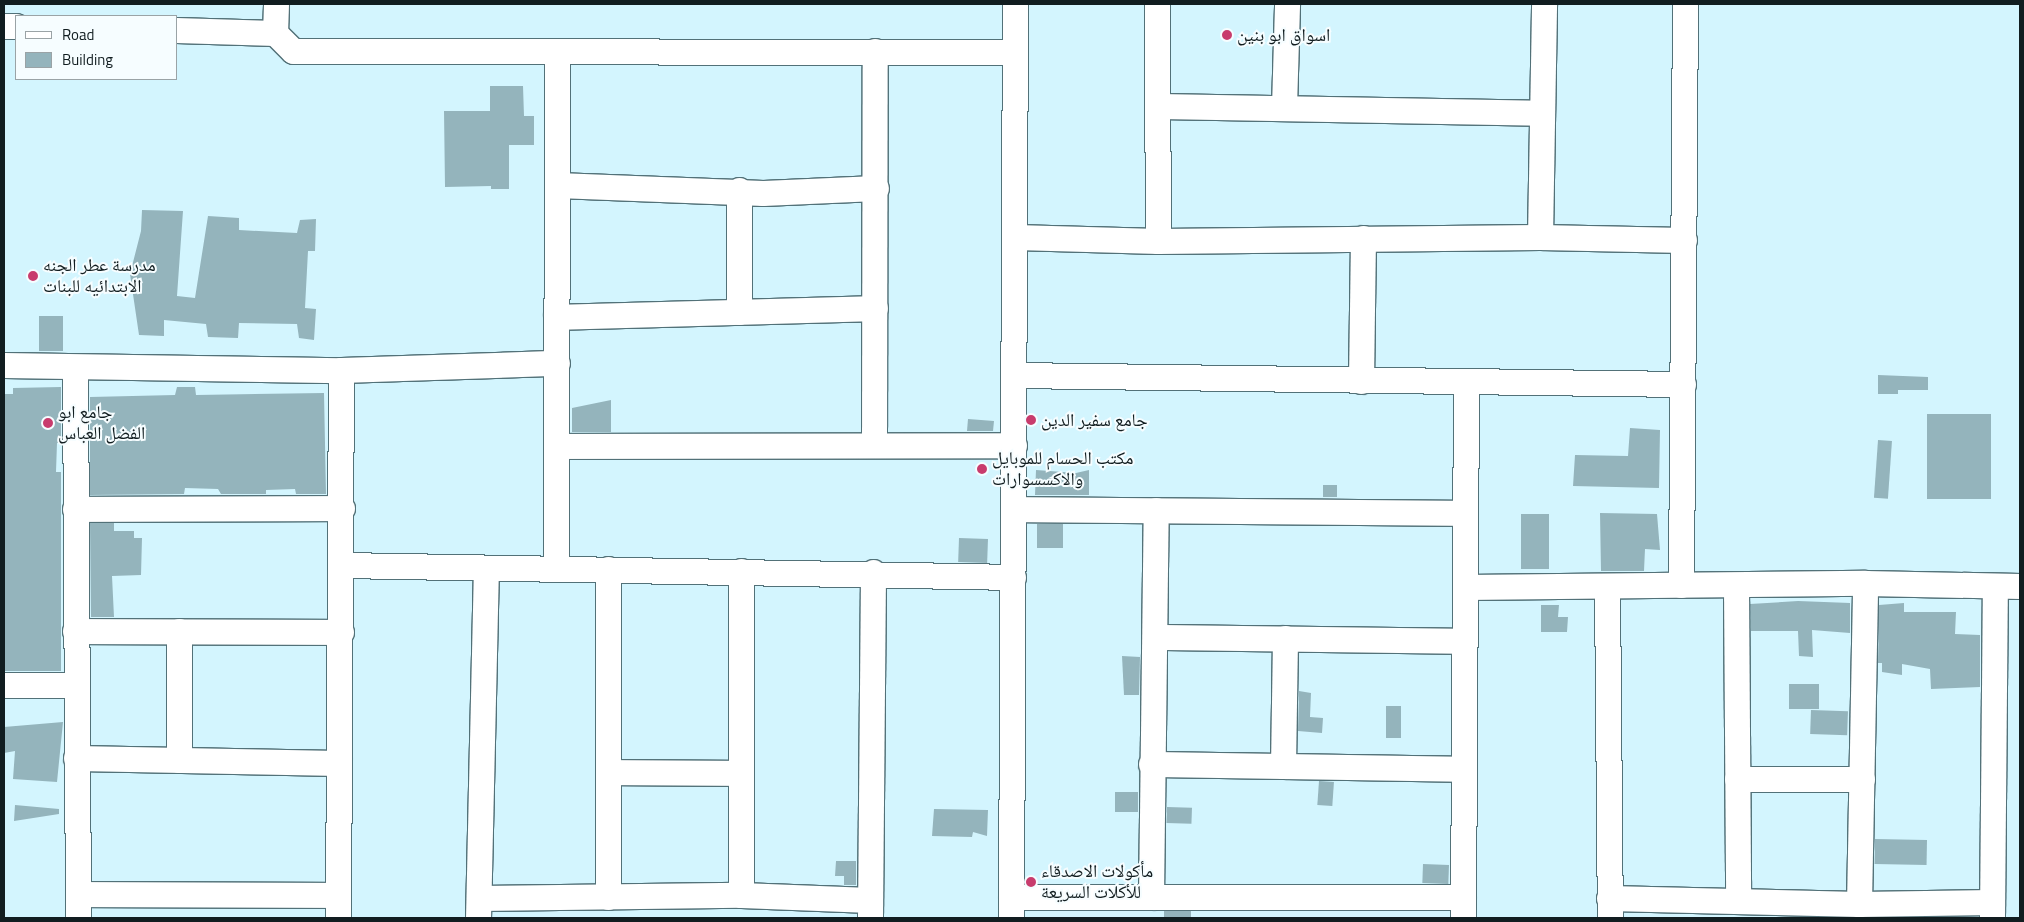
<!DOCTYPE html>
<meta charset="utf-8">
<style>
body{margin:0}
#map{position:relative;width:2024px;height:922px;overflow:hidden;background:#d3f5fe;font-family:"Titillium Web","Noto Naskh Arabic",sans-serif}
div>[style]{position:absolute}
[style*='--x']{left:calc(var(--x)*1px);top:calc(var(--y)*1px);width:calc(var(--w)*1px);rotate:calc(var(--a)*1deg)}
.building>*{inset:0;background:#94b4bc;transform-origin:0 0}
.roads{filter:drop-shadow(1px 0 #527178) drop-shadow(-1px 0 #527178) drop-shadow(0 1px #527178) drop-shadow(0 -1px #527178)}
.minor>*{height:25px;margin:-12.5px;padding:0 12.5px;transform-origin:12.5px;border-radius:12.5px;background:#fff}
.dots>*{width:14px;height:14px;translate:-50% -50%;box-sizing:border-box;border:2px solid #f6fdff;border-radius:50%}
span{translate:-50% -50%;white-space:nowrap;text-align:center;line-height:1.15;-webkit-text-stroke:4px #f6fdff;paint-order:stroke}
.poi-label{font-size:18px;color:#111d20}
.left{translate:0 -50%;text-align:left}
.frame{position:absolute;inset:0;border:5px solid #111d20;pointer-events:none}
.legend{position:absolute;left:15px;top:15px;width:162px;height:65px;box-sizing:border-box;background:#f6fdff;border:1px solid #9aa3a6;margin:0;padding:6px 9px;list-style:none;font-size:15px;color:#111d20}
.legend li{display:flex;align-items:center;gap:10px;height:25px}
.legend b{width:25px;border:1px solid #9aa3a6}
</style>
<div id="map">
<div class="building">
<i style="clip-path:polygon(490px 86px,523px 86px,524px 116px,534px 116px,534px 145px,509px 145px,509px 189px,491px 189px,491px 186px,445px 187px,444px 111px,490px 111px)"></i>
<i style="clip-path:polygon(142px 210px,183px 211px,177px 296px,195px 298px,208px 216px,239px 218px,239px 230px,297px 233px,300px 220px,316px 219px,315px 251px,308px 251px,305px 308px,316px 309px,314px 340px,299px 338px,297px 324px,239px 323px,238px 338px,208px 337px,206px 324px,164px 320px,164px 336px,139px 335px,130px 274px,141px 231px)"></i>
<i style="left:39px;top:316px;width:24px;height:35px"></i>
<i style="clip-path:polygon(1878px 375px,1928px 377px,1928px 390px,1898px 390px,1898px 394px,1878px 394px)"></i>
<i style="clip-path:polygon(61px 387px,61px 443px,57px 443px,56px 472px,61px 472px,61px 671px,4px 671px,4px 394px,13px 394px,13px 388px)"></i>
<i style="clip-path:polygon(177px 387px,195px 387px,196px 395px,324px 393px,326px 494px,296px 494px,295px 489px,266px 490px,266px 494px,221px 494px,218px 489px,185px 488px,184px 494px,90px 495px,90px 397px,175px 395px)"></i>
<i style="clip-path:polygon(611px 400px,611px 432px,572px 432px,572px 408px)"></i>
<i style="left:1927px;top:414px;width:64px;height:85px"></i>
<i style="clip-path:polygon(968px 419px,994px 421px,993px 431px,967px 431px)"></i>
<i style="clip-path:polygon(1630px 428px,1660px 430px,1659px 488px,1573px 486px,1575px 455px,1628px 456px)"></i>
<i style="left:1878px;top:440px;width:14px;height:58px;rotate:4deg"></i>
<i style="clip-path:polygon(1036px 470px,1076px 473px,1089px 470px,1089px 495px,1035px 495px)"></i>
<i style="left:1323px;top:485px;width:14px;height:12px"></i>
<i style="clip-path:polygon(1600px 513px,1657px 514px,1660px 550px,1645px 549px,1644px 571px,1601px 571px)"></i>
<i style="left:1521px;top:514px;width:28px;height:55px"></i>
<i style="clip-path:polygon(90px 523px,114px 523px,114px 531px,134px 531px,134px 538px,142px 538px,141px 575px,112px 576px,114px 617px,91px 617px)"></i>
<i style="left:1037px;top:524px;width:26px;height:24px"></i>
<i style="left:959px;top:538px;width:29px;height:24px;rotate:2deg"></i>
<i style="clip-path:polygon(1798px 601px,1850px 603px,1850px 633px,1812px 630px,1813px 657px,1799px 656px,1798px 631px,1751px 631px,1750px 604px)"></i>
<i style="clip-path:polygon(1904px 603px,1904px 612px,1956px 612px,1955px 634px,1980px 635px,1980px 687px,1931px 689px,1930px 669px,1902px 664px,1902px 675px,1882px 672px,1882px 663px,1878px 663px,1879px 605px)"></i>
<i style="clip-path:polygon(1541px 605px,1559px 605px,1558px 617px,1568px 617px,1567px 632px,1541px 632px)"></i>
<i style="clip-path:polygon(1122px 656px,1140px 657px,1139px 695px,1124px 695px)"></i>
<i style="left:1789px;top:684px;width:30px;height:25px"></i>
<i style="clip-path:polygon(1299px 691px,1311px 693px,1310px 717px,1323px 718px,1322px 733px,1298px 731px)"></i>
<i style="left:1386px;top:706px;width:15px;height:32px"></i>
<i style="left:1811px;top:710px;width:37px;height:24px;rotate:2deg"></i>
<i style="clip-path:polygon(63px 722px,57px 782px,13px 779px,15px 751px,4px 753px,4px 727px)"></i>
<i style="left:1319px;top:781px;width:15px;height:24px;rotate:4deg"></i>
<i style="left:1115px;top:792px;width:23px;height:20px"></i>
<i style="clip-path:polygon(15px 805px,59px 809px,59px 814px,14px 821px)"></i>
<i style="left:1167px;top:807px;width:25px;height:16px;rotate:2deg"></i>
<i style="clip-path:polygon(934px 809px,988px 810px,987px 836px,973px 832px,972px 837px,932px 836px)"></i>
<i style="left:1875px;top:839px;width:52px;height:25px;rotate:1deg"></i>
<i style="clip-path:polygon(836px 861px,856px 861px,856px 885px,844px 885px,844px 876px,835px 876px)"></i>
<i style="left:1423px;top:864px;width:26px;height:19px;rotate:2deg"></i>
<i style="left:1164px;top:911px;width:27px;height:7px"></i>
</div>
<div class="roads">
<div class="minor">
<i style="--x:1157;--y:4;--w:237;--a:89.8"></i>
<i style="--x:4;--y:26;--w:12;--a:0"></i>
<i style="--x:176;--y:30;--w:99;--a:1.7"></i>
<i style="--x:275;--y:33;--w:25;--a:45"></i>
<i style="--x:293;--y:51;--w:721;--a:0.08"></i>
<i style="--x:275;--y:33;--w:29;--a:-88"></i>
<i style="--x:1158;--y:106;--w:383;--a:1"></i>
<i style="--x:1284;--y:107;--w:103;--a:-88.3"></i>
<i style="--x:557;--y:185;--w:206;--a:2.2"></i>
<i style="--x:763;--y:193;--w:113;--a:-2.5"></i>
<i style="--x:1015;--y:237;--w:143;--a:1.6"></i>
<i style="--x:1158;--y:241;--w:382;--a:-0.6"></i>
<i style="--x:1540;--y:237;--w:144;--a:1.2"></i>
<i style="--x:1540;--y:237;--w:233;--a:-89"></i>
<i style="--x:739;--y:312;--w:122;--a:-90"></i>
<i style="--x:556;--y:317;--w:319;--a:-1.6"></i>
<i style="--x:4;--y:365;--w:337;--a:0.9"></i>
<i style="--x:341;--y:370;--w:216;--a:-1.9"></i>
<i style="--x:75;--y:367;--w:551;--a:89.69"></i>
<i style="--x:1014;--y:375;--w:669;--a:0.77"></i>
<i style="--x:1361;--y:381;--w:143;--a:-89.2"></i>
<i style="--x:874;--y:445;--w:394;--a:-89.9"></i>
<i style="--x:556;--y:446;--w:458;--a:-0.1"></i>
<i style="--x:75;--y:509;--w:267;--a:-0.2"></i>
<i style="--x:1014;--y:509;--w:451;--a:0.5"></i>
<i style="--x:342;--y:565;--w:671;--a:1.02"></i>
<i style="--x:556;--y:569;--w:515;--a:-89.89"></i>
<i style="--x:741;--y:571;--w:324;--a:90"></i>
<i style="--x:1681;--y:585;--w:581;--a:-89.61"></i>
<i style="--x:1465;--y:587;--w:400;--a:-0.6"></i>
<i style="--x:1865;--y:583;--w:155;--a:1.1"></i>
<i style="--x:1607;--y:587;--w:331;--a:89.5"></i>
<i style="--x:1736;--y:587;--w:312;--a:89.6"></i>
<i style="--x:75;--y:631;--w:266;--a:0.2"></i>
<i style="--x:1156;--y:637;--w:308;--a:0.7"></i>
<i style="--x:4;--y:685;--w:71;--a:0"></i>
<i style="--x:76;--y:758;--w:263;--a:1.1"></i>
<i style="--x:179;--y:760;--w:129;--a:-90"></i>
<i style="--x:1151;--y:764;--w:312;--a:0.9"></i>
<i style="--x:1283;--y:766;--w:128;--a:-89.1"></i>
<i style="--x:609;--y:772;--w:132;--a:0.4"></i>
<i style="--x:1737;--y:779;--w:125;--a:0"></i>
<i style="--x:78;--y:894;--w:260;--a:0.2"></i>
<i style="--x:608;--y:897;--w:328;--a:-90"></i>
<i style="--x:1011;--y:897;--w:452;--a:0"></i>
<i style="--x:1151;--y:897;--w:387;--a:-89.3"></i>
<i style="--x:479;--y:898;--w:262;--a:-0.7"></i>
<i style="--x:741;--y:895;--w:129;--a:2.2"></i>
<i style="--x:1609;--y:898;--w:250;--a:1.4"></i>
<i style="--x:1859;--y:904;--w:133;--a:-0.9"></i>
<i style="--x:1859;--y:904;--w:321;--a:-88.9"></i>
<i style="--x:338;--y:918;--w:548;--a:-89.69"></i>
<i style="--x:478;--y:918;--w:348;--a:-88.7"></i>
<i style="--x:870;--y:918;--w:346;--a:-89.5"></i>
<i style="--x:1011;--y:918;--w:914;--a:-89.75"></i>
<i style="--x:1463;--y:918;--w:535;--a:-89.68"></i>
<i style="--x:1992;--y:918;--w:332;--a:-89.5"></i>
</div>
</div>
<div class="dots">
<i style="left:1227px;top:35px;background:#c83c6d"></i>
<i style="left:33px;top:276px;background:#c83c6d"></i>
<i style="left:1031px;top:420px;background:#c83c6d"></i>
<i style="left:48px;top:423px;background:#c83c6d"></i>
<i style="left:982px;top:469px;background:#c83c6d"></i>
<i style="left:1031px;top:882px;background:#c83c6d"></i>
</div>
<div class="poi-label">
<span class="left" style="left:1237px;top:35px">اسواق ابو بنين</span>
<span class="left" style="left:43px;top:276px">مدرسة عطر الجنه<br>الابتدائيه للبنات</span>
<span class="left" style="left:58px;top:423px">جامع ابو<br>الفضل العباس</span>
<span class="left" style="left:1041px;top:420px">جامع سفير الدين</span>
<span class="left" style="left:992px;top:469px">مكتب الحسام للموبايل<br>والاكسسوارات</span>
<span class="left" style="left:1041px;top:882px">مأكولات الاصدقاء<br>للأكلات السريعة</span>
</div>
<div class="frame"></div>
<ul class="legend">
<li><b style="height:6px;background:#fff"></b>Road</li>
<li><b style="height:14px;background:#94b4bc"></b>Building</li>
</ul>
</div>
